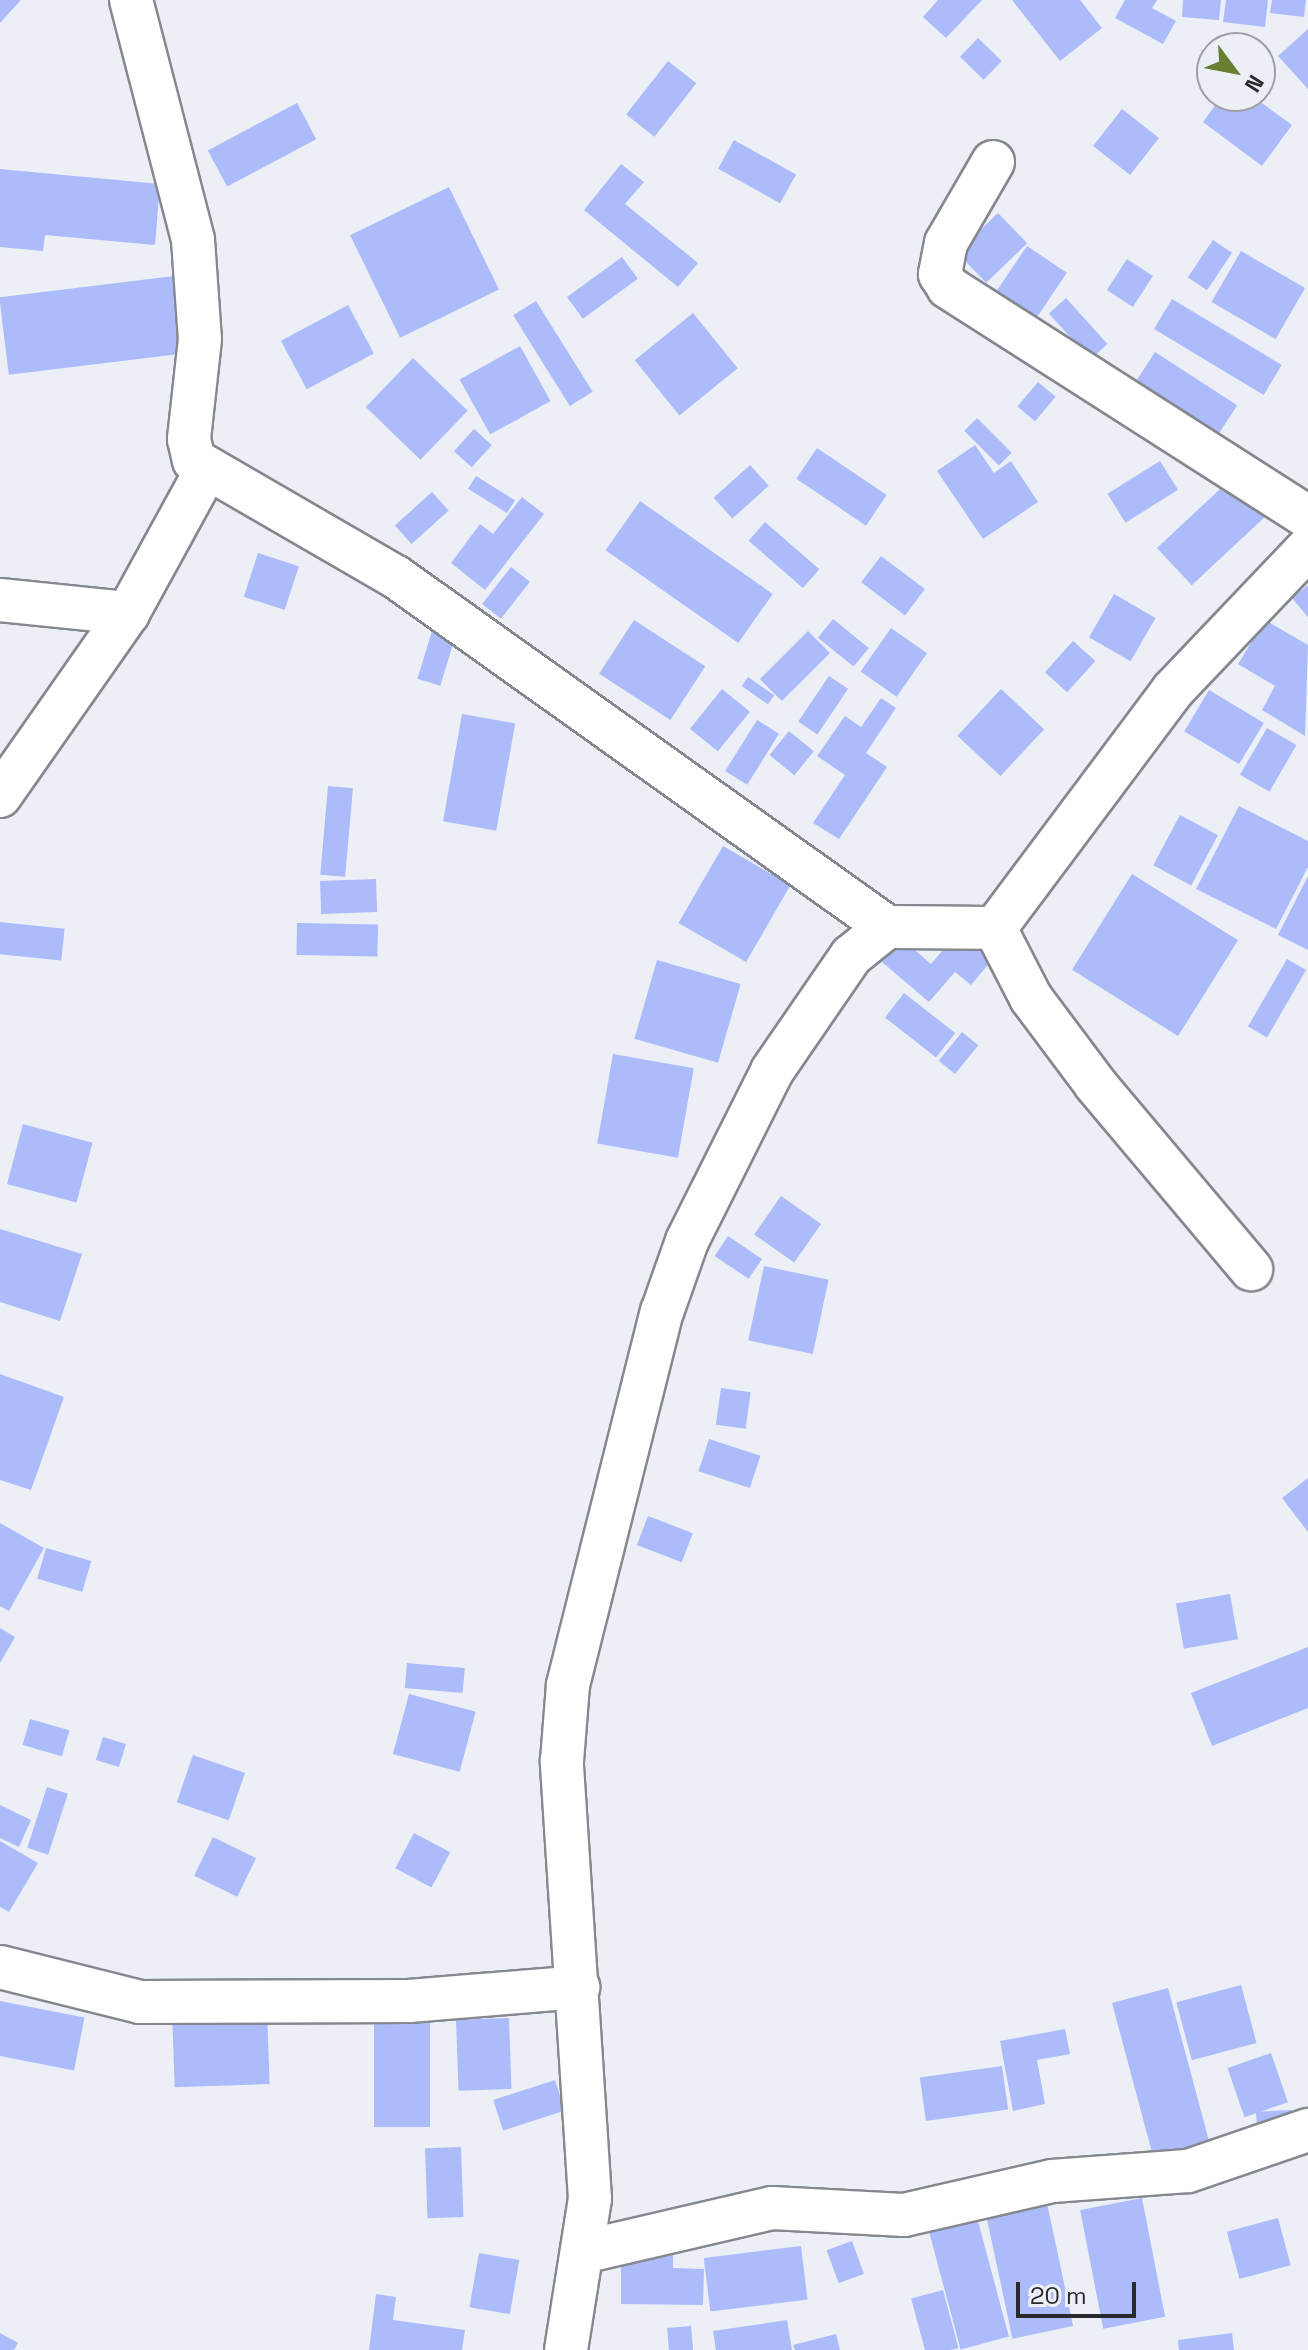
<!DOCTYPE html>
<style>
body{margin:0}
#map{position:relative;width:1308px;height:2350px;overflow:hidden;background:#edeff7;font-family:"Space Grotesk",sans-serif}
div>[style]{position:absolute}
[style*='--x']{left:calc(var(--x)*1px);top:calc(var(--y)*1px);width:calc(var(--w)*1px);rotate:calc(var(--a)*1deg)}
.building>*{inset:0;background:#acbbfa;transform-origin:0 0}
.roads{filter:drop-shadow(2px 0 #86888f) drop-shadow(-2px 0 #86888f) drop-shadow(0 2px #86888f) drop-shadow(0 -2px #86888f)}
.minor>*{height:42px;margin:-21px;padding:0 21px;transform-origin:21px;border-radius:21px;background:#fff}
span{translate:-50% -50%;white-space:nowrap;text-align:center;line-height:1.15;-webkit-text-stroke:6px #edeff7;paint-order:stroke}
.north{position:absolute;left:1196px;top:32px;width:80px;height:80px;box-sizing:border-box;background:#edeff7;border:2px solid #9fa0a6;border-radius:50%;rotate:122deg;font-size:22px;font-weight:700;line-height:32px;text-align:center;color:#292a2d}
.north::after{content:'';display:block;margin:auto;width:28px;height:36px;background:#698033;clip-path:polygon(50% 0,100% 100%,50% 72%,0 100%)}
.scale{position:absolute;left:1016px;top:2282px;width:120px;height:36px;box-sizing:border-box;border:4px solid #292a2d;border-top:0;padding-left:10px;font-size:24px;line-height:28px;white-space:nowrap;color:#292a2d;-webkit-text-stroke:6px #edeff7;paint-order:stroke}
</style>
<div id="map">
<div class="building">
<i style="clip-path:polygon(0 0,21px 0,0 23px)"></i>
<i style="clip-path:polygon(938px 0,982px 0,946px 38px,923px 17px)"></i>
<i style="clip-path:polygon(1012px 0,1080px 0,1102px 28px,1060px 61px)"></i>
<i style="clip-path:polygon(1125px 0,1157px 0,1152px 8px,1176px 21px,1163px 44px,1115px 18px)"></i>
<i style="clip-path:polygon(1183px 0,1221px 0,1219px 20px,1182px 17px)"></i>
<i style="clip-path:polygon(1226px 0,1268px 0,1265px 27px,1223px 22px)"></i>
<i style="clip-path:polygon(1272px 0,1306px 0,1304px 17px,1270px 13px)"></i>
<i style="clip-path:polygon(1308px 29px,1308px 89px,1278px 56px)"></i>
<i style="left:978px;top:38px;width:33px;height:26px;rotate:44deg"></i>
<i style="left:668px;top:61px;width:36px;height:68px;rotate:38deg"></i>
<i style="clip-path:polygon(1222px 96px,1252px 96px,1292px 125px,1262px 166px,1203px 122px)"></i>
<i style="left:297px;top:103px;width:41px;height:101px;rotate:62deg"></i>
<i style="left:1122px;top:109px;width:47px;height:47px;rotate:38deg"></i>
<i style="left:734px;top:140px;width:71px;height:33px;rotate:29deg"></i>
<i style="clip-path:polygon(621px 164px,644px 182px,625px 204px,698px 263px,678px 287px,584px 210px)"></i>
<i style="clip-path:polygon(0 169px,160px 184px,155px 245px,45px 235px,43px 251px,0 247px)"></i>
<i style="left:449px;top:187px;width:114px;height:110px;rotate:64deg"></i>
<i style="left:998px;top:213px;width:42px;height:57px;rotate:46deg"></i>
<i style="left:1213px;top:240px;width:23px;height:45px;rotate:34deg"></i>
<i style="left:1027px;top:246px;width:48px;height:55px;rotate:34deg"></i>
<i style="left:1241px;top:251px;width:74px;height:59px;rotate:30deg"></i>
<i style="left:622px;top:257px;width:27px;height:68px;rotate:54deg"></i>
<i style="left:1127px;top:259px;width:31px;height:37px;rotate:33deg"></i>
<i style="left:174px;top:276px;width:78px;height:176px;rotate:83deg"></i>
<i style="left:1066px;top:298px;width:62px;height:23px;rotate:48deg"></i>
<i style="left:1172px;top:299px;width:128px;height:35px;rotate:31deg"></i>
<i style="left:536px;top:301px;width:107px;height:27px;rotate:58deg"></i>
<i style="left:348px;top:305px;width:55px;height:76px;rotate:62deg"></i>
<i style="left:693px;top:313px;width:71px;height:75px;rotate:51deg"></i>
<i style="left:520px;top:346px;width:63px;height:69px;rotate:61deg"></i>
<i style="left:1155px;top:352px;width:98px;height:44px;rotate:33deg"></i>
<i style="left:413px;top:358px;width:76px;height:68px;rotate:44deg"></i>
<i style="left:1038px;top:382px;width:23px;height:32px;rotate:40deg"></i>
<i style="left:977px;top:418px;width:49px;height:18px;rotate:45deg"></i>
<i style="left:474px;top:429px;width:24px;height:30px;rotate:42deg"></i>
<i style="clip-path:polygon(975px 445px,994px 473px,1011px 461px,1038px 502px,983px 539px,937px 471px)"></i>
<i style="left:817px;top:448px;width:84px;height:37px;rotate:34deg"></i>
<i style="left:1160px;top:461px;width:34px;height:62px;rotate:58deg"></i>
<i style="left:750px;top:465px;width:28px;height:49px;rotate:48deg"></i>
<i style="left:476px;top:476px;width:46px;height:15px;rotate:32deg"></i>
<i style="left:1233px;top:477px;width:51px;height:104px;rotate:47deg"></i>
<i style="left:432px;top:492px;width:25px;height:50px;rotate:48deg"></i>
<i style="clip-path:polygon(522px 497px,544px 514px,485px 590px,451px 563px,480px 524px,493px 534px)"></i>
<i style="left:640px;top:501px;width:162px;height:60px;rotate:35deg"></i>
<i style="left:765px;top:522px;width:72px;height:25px;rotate:41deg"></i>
<i style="left:258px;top:553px;width:43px;height:46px;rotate:18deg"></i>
<i style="left:881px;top:556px;width:55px;height:33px;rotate:37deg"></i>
<i style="left:511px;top:567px;width:24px;height:47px;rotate:38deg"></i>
<i style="clip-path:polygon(1308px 585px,1308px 617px,1292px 598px)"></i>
<i style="left:1114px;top:594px;width:48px;height:50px;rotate:30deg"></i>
<i style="left:833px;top:619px;width:46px;height:24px;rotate:39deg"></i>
<i style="left:634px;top:620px;width:85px;height:64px;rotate:33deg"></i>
<i style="clip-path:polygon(1265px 620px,1308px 645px,1305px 736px,1262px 710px,1275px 686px,1238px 664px)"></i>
<i style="left:891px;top:628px;width:44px;height:53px;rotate:35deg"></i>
<i style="left:432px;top:631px;width:24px;height:50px;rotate:17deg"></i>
<i style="left:808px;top:631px;width:31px;height:68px;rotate:45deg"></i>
<i style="left:1073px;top:641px;width:30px;height:42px;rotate:42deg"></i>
<i style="left:829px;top:676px;width:23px;height:55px;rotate:34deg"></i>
<i style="left:748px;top:677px;width:32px;height:11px;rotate:35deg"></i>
<i style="left:722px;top:689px;width:36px;height:51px;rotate:39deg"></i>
<i style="left:1001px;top:689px;width:59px;height:64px;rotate:43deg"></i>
<i style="left:1209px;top:690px;width:64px;height:48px;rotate:31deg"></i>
<i style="clip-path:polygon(881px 698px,896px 708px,866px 753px,887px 767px,839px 839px,813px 823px,845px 775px,817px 756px,845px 716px,861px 727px)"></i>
<i style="left:462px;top:714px;width:54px;height:109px;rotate:10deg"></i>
<i style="left:757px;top:720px;width:26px;height:60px;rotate:32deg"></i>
<i style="left:1267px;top:728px;width:34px;height:54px;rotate:30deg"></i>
<i style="left:789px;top:731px;width:32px;height:31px;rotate:39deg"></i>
<i style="left:328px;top:786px;width:25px;height:89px;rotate:5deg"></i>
<i style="clip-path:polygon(1239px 806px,1308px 841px,1308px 867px,1276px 929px,1196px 889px)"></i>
<i style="left:1180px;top:815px;width:43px;height:57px;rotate:28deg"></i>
<i style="left:723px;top:846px;width:78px;height:89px;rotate:30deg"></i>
<i style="left:1132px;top:874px;width:125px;height:113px;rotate:32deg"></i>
<i style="clip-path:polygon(1308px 876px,1308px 950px,1278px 935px)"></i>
<i style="left:376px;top:879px;width:33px;height:56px;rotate:88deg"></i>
<i style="left:0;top:922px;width:65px;height:32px;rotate:6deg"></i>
<i style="left:297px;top:923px;width:81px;height:32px;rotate:1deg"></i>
<i style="clip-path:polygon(959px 931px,992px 960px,971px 985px,955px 972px,929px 1002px,882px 962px,902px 939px,931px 964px)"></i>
<i style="left:1287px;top:959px;width:22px;height:78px;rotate:30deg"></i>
<i style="left:657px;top:960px;width:87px;height:82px;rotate:16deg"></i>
<i style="left:904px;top:993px;width:65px;height:31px;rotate:38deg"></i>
<i style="left:962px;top:1032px;width:21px;height:37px;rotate:39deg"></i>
<i style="left:613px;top:1054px;width:82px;height:91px;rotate:10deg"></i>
<i style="left:23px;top:1124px;width:72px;height:62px;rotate:15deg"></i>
<i style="left:781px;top:1196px;width:49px;height:47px;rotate:35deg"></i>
<i style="clip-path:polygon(0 1229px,82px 1254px,60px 1321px,0 1302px)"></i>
<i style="left:728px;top:1236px;width:41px;height:24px;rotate:34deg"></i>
<i style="left:764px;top:1266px;width:66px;height:76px;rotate:12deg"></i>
<i style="clip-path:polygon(0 1374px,64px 1397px,31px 1490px,0 1480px)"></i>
<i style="left:721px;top:1388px;width:30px;height:37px;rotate:8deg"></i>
<i style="left:709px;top:1439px;width:54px;height:34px;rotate:18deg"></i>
<i style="clip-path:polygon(1308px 1478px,1308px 1532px,1282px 1498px)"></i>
<i style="left:648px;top:1516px;width:48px;height:31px;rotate:21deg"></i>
<i style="clip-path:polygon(0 1523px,44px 1548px,9px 1611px,0 1606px)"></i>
<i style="left:46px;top:1548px;width:47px;height:32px;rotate:16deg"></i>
<i style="left:1230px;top:1594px;width:46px;height:55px;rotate:80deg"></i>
<i style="clip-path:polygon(0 1628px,15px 1637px,0 1663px)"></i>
<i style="clip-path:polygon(1308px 1647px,1308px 1708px,1212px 1746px,1191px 1693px)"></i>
<i style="left:407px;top:1663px;width:58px;height:25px;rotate:5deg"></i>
<i style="left:409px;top:1694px;width:69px;height:62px;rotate:15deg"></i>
<i style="left:30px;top:1719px;width:41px;height:27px;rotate:16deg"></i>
<i style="left:103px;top:1737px;width:24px;height:24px;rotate:17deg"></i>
<i style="left:193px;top:1755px;width:55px;height:50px;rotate:19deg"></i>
<i style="left:47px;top:1787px;width:22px;height:64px;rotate:18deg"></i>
<i style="clip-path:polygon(0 1805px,31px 1820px,19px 1847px,0 1838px)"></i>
<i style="left:414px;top:1833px;width:41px;height:40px;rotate:28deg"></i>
<i style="left:213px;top:1837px;width:48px;height:43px;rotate:26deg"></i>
<i style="clip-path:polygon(0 1841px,38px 1863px,9px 1912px,0 1907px)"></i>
<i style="left:1241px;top:1985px;width:60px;height:67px;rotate:75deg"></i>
<i style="left:1168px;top:1988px;width:166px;height:58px;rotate:75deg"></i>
<i style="left:0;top:2001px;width:86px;height:54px;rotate:11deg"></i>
<i style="left:430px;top:2006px;width:121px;height:56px;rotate:90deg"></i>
<i style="left:267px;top:2009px;width:75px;height:95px;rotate:88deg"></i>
<i style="left:509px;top:2018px;width:71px;height:53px;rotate:88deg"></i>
<i style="clip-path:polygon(1065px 2029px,1070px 2054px,1037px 2060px,1045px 2104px,1013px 2111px,1000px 2041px)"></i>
<i style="left:1271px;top:2053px;width:52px;height:46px;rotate:71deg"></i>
<i style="left:1002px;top:2066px;width:44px;height:83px;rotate:82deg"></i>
<i style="left:555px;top:2080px;width:32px;height:65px;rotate:72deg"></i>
<i style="left:1291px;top:2110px;width:19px;height:35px;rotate:87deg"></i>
<i style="left:461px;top:2147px;width:70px;height:36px;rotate:88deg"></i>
<i style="left:1044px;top:2189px;width:140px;height:62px;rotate:78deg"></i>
<i style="left:1142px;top:2198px;width:121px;height:63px;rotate:79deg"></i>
<i style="left:975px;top:2210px;width:131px;height:50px;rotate:75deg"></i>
<i style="left:1278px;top:2218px;width:49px;height:53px;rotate:75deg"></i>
<i style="left:852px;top:2241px;width:35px;height:27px;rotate:70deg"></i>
<i style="left:801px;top:2246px;width:54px;height:98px;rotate:83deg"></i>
<i style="left:479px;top:2253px;width:41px;height:55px;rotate:10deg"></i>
<i style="clip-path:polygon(621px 2253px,673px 2254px,673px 2268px,704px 2269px,703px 2305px,621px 2304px)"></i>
<i style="left:943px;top:2290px;width:60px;height:33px;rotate:75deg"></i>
<i style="clip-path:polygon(376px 2294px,396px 2297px,393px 2320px,465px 2330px,462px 2350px,369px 2350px)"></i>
<i style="clip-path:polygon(787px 2320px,792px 2350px,716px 2350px,713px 2331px)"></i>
<i style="left:691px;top:2326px;width:24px;height:24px;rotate:85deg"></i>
<i style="clip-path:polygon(0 2333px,18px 2343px,14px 2350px,0 2350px)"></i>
<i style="clip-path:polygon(1232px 2333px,1234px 2350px,1179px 2350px,1178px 2340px)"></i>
<i style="clip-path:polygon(836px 2334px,840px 2350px,795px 2350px,793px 2345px)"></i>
</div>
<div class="roads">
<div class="minor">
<i style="--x:131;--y:0;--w:248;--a:75.5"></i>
<i style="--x:193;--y:240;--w:99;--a:86"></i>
<i style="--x:200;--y:339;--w:101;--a:96.3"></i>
<i style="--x:189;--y:439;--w:22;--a:77"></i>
<i style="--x:194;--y:460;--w:233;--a:30.1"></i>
<i style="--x:396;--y:577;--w:603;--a:35.48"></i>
<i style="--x:993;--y:162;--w:94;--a:120.1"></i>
<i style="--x:946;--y:243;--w:32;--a:101"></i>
<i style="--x:940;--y:274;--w:15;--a:58"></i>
<i style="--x:948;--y:287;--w:427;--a:32.6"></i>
<i style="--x:0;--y:600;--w:129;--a:5.8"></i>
<i style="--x:0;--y:796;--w:223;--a:-55"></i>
<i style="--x:128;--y:613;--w:164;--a:-61.3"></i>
<i style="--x:995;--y:928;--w:79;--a:62.8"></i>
<i style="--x:1031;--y:998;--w:109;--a:53.2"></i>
<i style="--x:1096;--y:1085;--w:241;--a:49.9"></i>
<i style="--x:0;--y:1967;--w:144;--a:14"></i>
<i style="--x:140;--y:2002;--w:269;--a:-0.2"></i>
<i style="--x:409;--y:2001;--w:170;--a:-4.7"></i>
<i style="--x:587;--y:2251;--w:190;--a:-13.1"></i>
<i style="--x:772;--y:2208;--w:132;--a:3"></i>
<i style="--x:904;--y:2215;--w:152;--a:-12.9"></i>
<i style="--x:1052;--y:2181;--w:136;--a:-4.2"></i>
<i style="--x:1188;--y:2171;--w:127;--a:-18.9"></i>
<i style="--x:566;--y:2350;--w:153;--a:-81"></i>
<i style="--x:590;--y:2199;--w:439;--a:-93.7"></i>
<i style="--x:562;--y:1761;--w:76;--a:-85.5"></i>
<i style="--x:568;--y:1685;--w:385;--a:-75.9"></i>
<i style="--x:662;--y:1312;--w:75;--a:-70.6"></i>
<i style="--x:687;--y:1241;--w:190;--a:-63.4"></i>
<i style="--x:772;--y:1071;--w:140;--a:-55.5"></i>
<i style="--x:851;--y:956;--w:46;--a:-38.9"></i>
<i style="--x:887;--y:927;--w:108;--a:0.5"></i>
<i style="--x:995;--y:928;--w:297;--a:-53.2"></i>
<i style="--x:1173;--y:690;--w:196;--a:-46.4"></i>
</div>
</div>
<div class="north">N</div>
<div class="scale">20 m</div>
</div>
